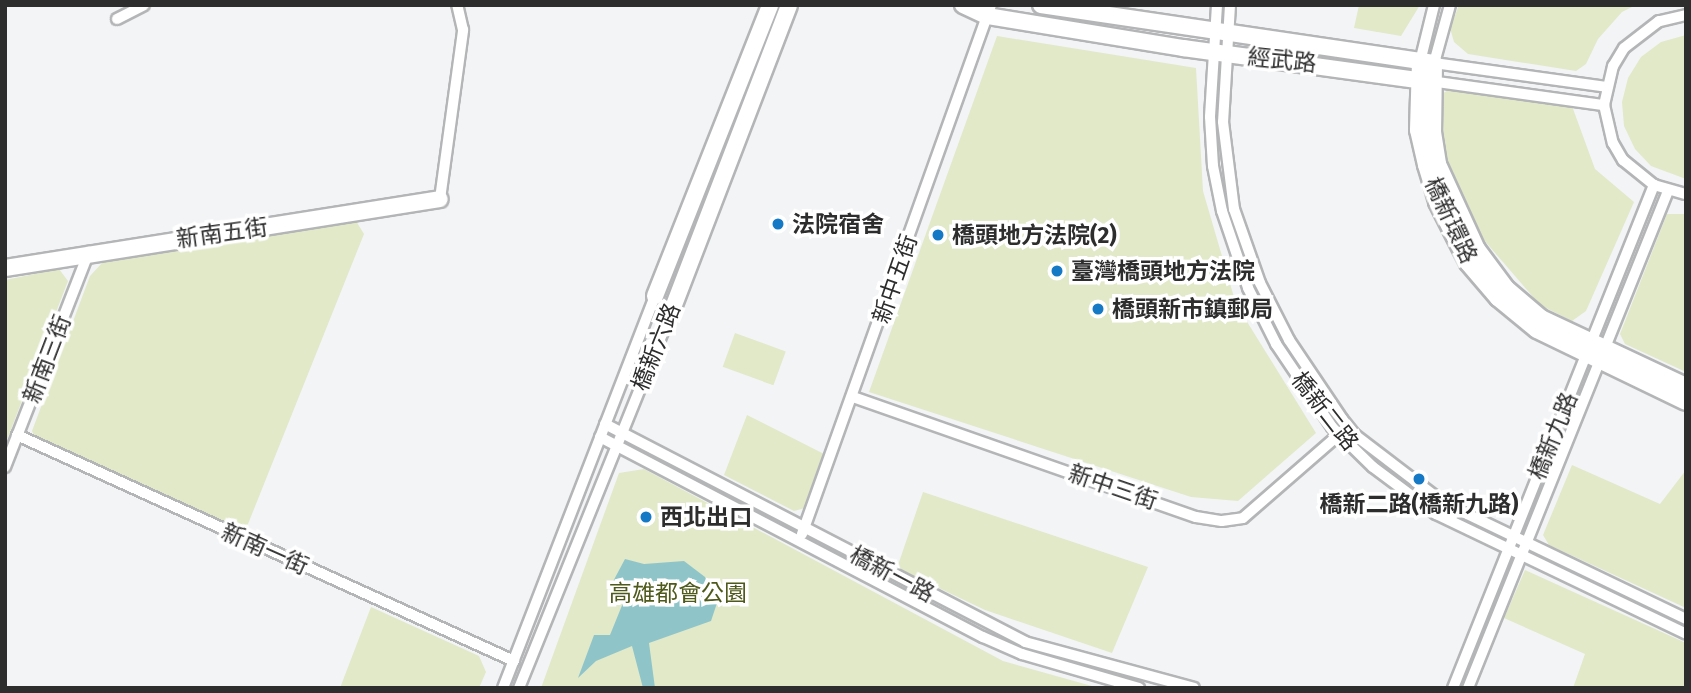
<!DOCTYPE html>
<meta charset="utf-8">
<style>
body{margin:0}
#map{position:relative;width:1691px;height:693px;overflow:hidden;background:#f3f4f6;font-family:"Fira Sans","Noto Sans TC",sans-serif}
div>[style]{position:absolute}
[style*='--x']{left:calc(var(--x)*1px);top:calc(var(--y)*1px);width:calc(var(--w)*1px);rotate:calc(var(--a)*1deg)}
.green>*{inset:0;background:#e1e9c9;transform-origin:0 0}
.water>*{inset:0;background:#8fc5c9}
.roads{filter:drop-shadow(2px 0 #b4b5b7) drop-shadow(-2px 0 #b4b5b7) drop-shadow(0 2px #b4b5b7) drop-shadow(0 -2px #b4b5b7)}
.street>*{height:10px;margin:-5px;padding:0 5px;transform-origin:5px;border-radius:5px;background:#fff}
.secondary>*{height:16px;margin:-8px;padding:0 8px;transform-origin:8px;border-radius:8px;background:#fff}
.dots>*{width:19px;height:19px;translate:-50% -50%;box-sizing:border-box;border:4px solid #fff;border-radius:50%}
span{translate:-50% -50%;white-space:nowrap;text-align:center;line-height:1.15;-webkit-text-stroke:7px #fff;paint-order:stroke}
.street-label{font-size:23px;color:#2d2d2e}
.poi-label{font-size:23px;color:#2d2d2e;font-weight:700}
.left{translate:0 -50%;text-align:left}
.park-label{font-size:23px;color:#4e591a}
.frame{position:absolute;inset:0;border:7px solid #2d2d2e;pointer-events:none}
</style>
<div id="map">
<div class="green">
<i style="clip-path:polygon(1359px 5px,1420px 5px,1401px 36px,1354px 28px)"></i>
<i style="clip-path:polygon(1459px 5px,1636px 5px,1622px 12px,1598px 39px,1586px 64px,1576px 71px,1468px 54px,1454px 42px,1450px 28px)"></i>
<i style="clip-path:polygon(1686px 35px,1686px 179px,1651px 166px,1635px 149px,1624px 126px,1622px 102px,1628px 78px,1641px 57px,1661px 42px)"></i>
<i style="clip-path:polygon(997px 36px,1196px 68px,1203px 191px,1236px 304px,1316px 433px,1238px 501px,1191px 497px,869px 392px)"></i>
<i style="clip-path:polygon(1455px 86px,1572px 106px,1595px 169px,1634px 202px,1586px 311px,1572px 321px,1540px 305px,1477px 232px,1451px 175px,1439px 119px,1440px 95px)"></i>
<i style="clip-path:polygon(1667px 214px,1686px 214px,1686px 372px,1625px 344px,1620px 334px)"></i>
<i style="clip-path:polygon(356px 221px,364px 234px,246px 529px,240px 532px,36px 440px,32px 431px,90px 276px,102px 263px)"></i>
<i style="clip-path:polygon(59px 269px,68px 281px,5px 445px,5px 280px)"></i>
<i style="left:735px;top:333px;width:54px;height:36px;rotate:20deg"></i>
<i style="clip-path:polygon(747px 415px,824px 454px,805px 508px,794px 511px,724px 475px)"></i>
<i style="clip-path:polygon(1572px 465px,1660px 504px,1686px 470px,1686px 608px,1549px 545px,1543px 535px)"></i>
<i style="clip-path:polygon(644px 469px,1003px 661px,1099px 688px,541px 688px,619px 473px)"></i>
<i style="clip-path:polygon(923px 492px,1148px 567px,1112px 653px,985px 610px,897px 568px)"></i>
<i style="clip-path:polygon(1525px 570px,1686px 643px,1686px 688px,1573px 688px,1585px 654px,1504px 618px)"></i>
<i style="clip-path:polygon(371px 607px,479px 656px,486px 672px,479px 688px,340px 688px)"></i>
</div>
<div class="water">
<i style="clip-path:polygon(625px 559px,644px 564px,684px 561px,705px 577px,717px 603px,711px 621px,649px 643px,655px 688px,643px 688px,632px 646px,596px 661px,578px 678px,594px 635px,610px 635px,625px 598px,609px 589px)"></i>
</div>
<div class="roads">
<div class="street">
<i style="--x:1217;--y:5;--w:112;--a:93.6"></i>
<i style="--x:1210;--y:117;--w:49;--a:86.5"></i>
<i style="--x:1213;--y:166;--w:46;--a:78.7"></i>
<i style="--x:1222;--y:211;--w:81;--a:71.3"></i>
<i style="--x:1248;--y:288;--w:63;--a:63.4"></i>
<i style="--x:1276;--y:344;--w:100;--a:56"></i>
<i style="--x:1332;--y:427;--w:57;--a:44.3"></i>
<i style="--x:1373;--y:467;--w:79;--a:36.7"></i>
<i style="--x:1436;--y:514;--w:277;--a:25.6"></i>
<i style="--x:1230;--y:5;--w:117;--a:93.4"></i>
<i style="--x:1223;--y:122;--w:88;--a:82.8"></i>
<i style="--x:1234;--y:209;--w:78;--a:70.6"></i>
<i style="--x:1260;--y:283;--w:64;--a:63"></i>
<i style="--x:1289;--y:340;--w:95;--a:56.1"></i>
<i style="--x:1342;--y:419;--w:21;--a:51"></i>
<i style="--x:1355;--y:435;--w:112;--a:37.4"></i>
<i style="--x:1444;--y:503;--w:268;--a:25.6"></i>
<i style="--x:1450;--y:5;--w:60;--a:105.4"></i>
<i style="--x:1434;--y:63;--w:174;--a:7.9"></i>
<i style="--x:1686;--y:15;--w:28;--a:167"></i>
<i style="--x:1659;--y:21;--w:44;--a:142.4"></i>
<i style="--x:1624;--y:48;--w:21;--a:121"></i>
<i style="--x:1613;--y:66;--w:40;--a:103"></i>
<i style="--x:1604;--y:105;--w:39;--a:77"></i>
<i style="--x:1613;--y:143;--w:20;--a:60"></i>
<i style="--x:1623;--y:160;--w:40;--a:39"></i>
<i style="--x:1654;--y:185;--w:33;--a:16"></i>
<i style="--x:117;--y:19;--w:30;--a:-27"></i>
<i style="--x:1420;--y:62;--w:59;--a:-76.2"></i>
<i style="--x:1430;--y:81;--w:176;--a:7.9"></i>
<i style="--x:440;--y:199;--w:171;--a:-82.2"></i>
<i style="--x:463;--y:30;--w:26;--a:-103"></i>
<i style="--x:853;--y:397;--w:363;--a:19.3"></i>
<i style="--x:1196;--y:517;--w:26;--a:9"></i>
<i style="--x:1222;--y:521;--w:21;--a:-8"></i>
<i style="--x:1243;--y:518;--w:133;--a:-41"></i>
<i style="--x:605;--y:424;--w:473;--a:27.4"></i>
<i style="--x:1025;--y:642;--w:175;--a:15.2"></i>
<i style="--x:17;--y:435;--w:546;--a:24.45"></i>
<i style="--x:600;--y:437;--w:432;--a:27.6"></i>
<i style="--x:983;--y:637;--w:43;--a:23.6"></i>
<i style="--x:1022;--y:654;--w:122;--a:16.2"></i>
<i style="--x:5;--y:467;--w:231;--a:-68.7"></i>
<i style="--x:802;--y:534;--w:562;--a:-70.34"></i>
<i style="--x:503;--y:688;--w:420;--a:-68.8"></i>
<i style="--x:519;--y:688;--w:413;--a:-68"></i>
<i style="--x:1453;--y:688;--w:542;--a:-68.22"></i>
<i style="--x:1468;--y:688;--w:536;--a:-68.08"></i>
</div>
<div class="secondary">
<i style="--x:963;--y:5;--w:26;--a:25"></i>
<i style="--x:987;--y:16;--w:199;--a:9.3"></i>
<i style="--x:1183;--y:48;--w:236;--a:7.8"></i>
<i style="--x:1041;--y:5;--w:397;--a:8.4"></i>
<i style="--x:1434;--y:63;--w:69;--a:90.8"></i>
<i style="--x:1433;--y:132;--w:32;--a:81"></i>
<i style="--x:1438;--y:164;--w:94;--a:65.4"></i>
<i style="--x:1477;--y:249;--w:49;--a:53.4"></i>
<i style="--x:1506;--y:288;--w:46;--a:40.6"></i>
<i style="--x:1541;--y:318;--w:160;--a:25.1"></i>
<i style="--x:1420;--y:62;--w:68;--a:91.7"></i>
<i style="--x:1418;--y:130;--w:36;--a:77"></i>
<i style="--x:1426;--y:165;--w:39;--a:73"></i>
<i style="--x:1437;--y:202;--w:68;--a:63.1"></i>
<i style="--x:1468;--y:263;--w:46;--a:49.4"></i>
<i style="--x:1498;--y:298;--w:50;--a:39.4"></i>
<i style="--x:1537;--y:330;--w:165;--a:25.8"></i>
<i style="--x:5;--y:268;--w:440;--a:-9"></i>
<i style="--x:655;--y:296;--w:313;--a:-68.4"></i>
<i style="--x:674;--y:305;--w:321;--a:-69"></i>
</div>
</div>
<div class="dots">
<i style="left:778px;top:224px;background:#1579c5"></i>
<i style="left:938px;top:235px;background:#1579c5"></i>
<i style="left:1057px;top:271px;background:#1579c5"></i>
<i style="left:1098px;top:309px;background:#1579c5"></i>
<i style="left:1419px;top:479px;background:#1579c5"></i>
<i style="left:646px;top:517px;background:#1579c5"></i>
</div>
<div class="street-label">
<span style="left:1282px;top:60px;rotate:6deg">經武路</span>
<span style="left:1451px;top:220px;rotate:65deg">橋新環路</span>
<span style="left:222px;top:233px;rotate:-8deg">新南五街</span>
<span style="left:895px;top:279px;rotate:-71deg">新中五街</span>
<span style="left:656px;top:347px;rotate:-68deg">橋新六路</span>
<span style="left:47px;top:359px;rotate:-69deg">新南三街</span>
<span style="left:1325px;top:411px;rotate:52deg">橋新二路</span>
<span style="left:1553px;top:436px;rotate:-68deg">橋新九路</span>
<span style="left:1113px;top:487px;rotate:19deg">新中三街</span>
<span style="left:265px;top:549px;rotate:24deg">新南一街</span>
<span style="left:892px;top:574px;rotate:28deg">橋新一路</span>
</div>
<div class="poi-label">
<span class="left" style="left:792px;top:224px">法院宿舍</span>
<span class="left" style="left:952px;top:235px">橋頭地方法院(2)</span>
<span class="left" style="left:1071px;top:271px">臺灣橋頭地方法院</span>
<span class="left" style="left:1112px;top:309px">橋頭新市鎮郵局</span>
<span style="left:1419px;top:504px">橋新二路(橋新九路)</span>
<span class="left" style="left:660px;top:517px">西北出口</span>
</div>
<div class="park-label">
<span style="left:678px;top:593px">高雄都會公園</span>
</div>
<div class="frame"></div>
</div>
